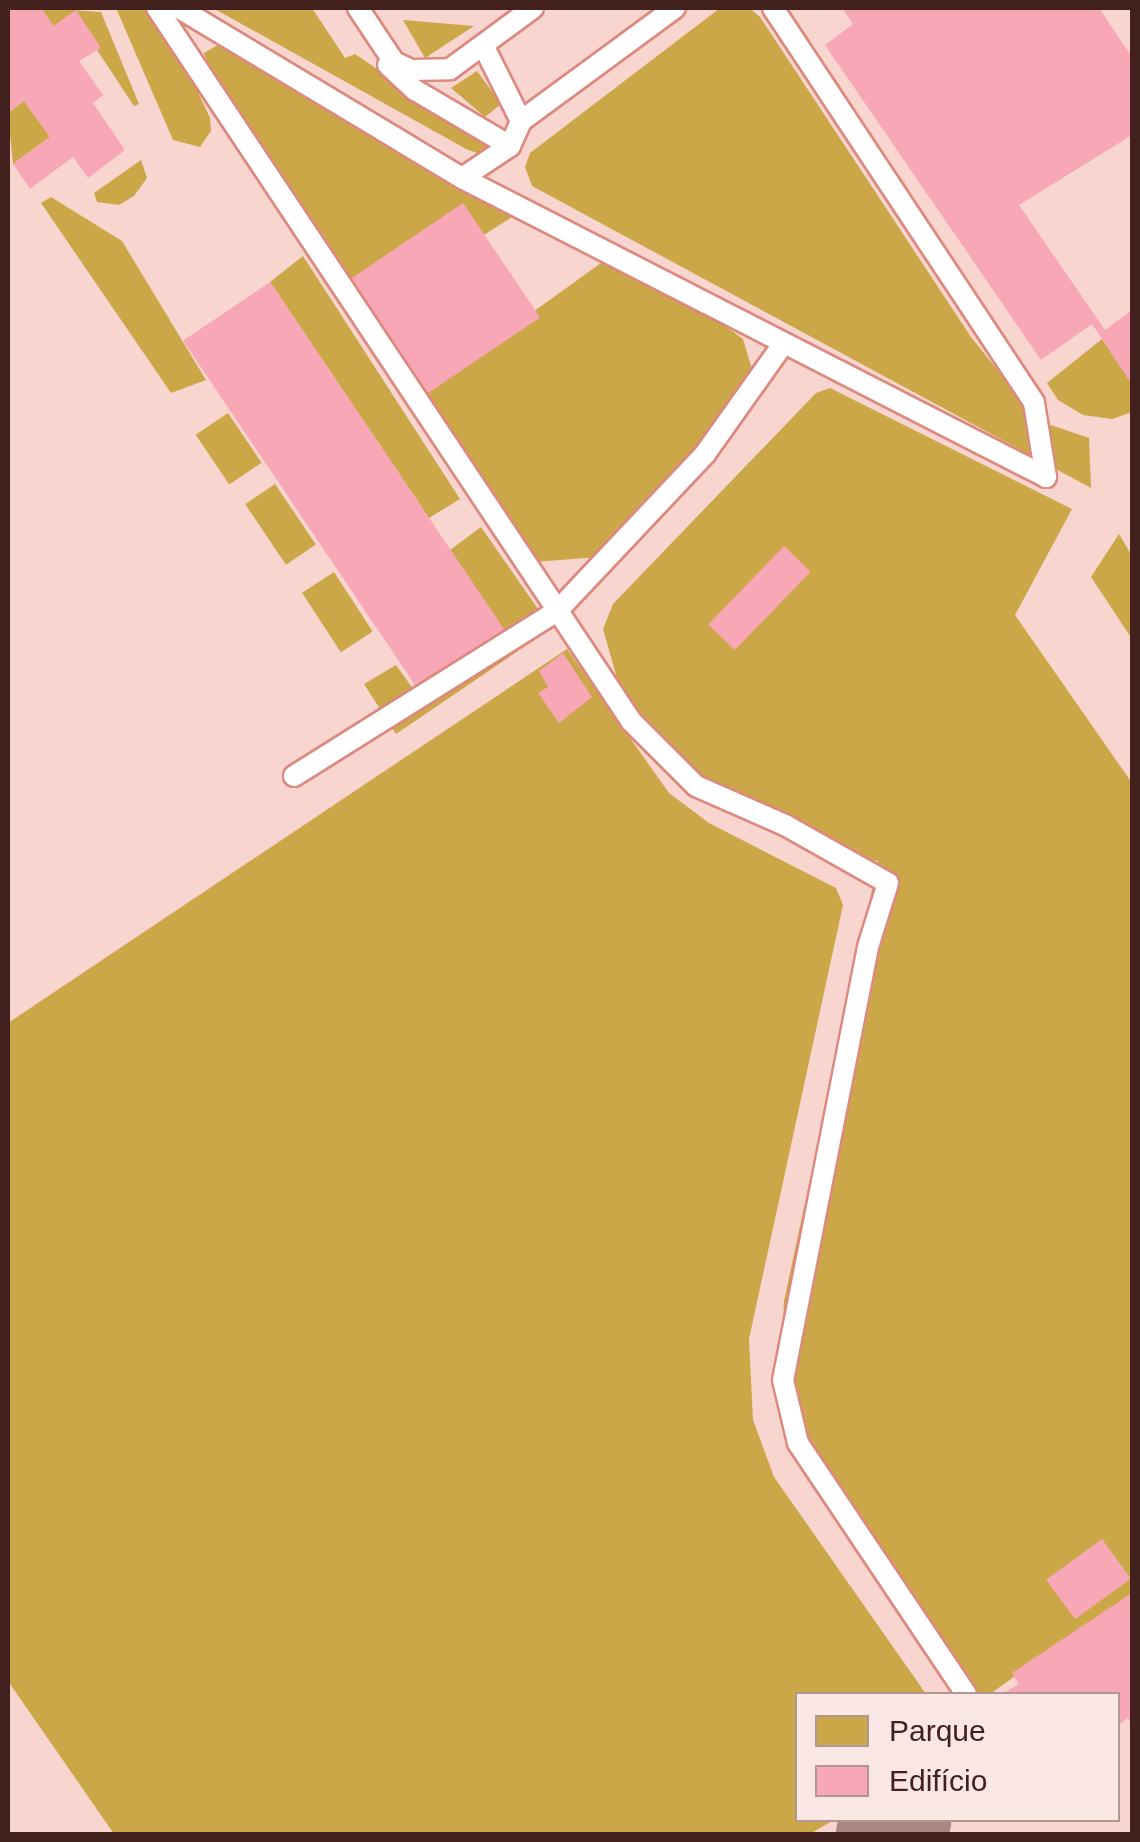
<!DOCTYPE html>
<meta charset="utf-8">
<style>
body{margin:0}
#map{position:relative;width:1140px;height:1842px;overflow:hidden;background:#f9d5d0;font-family:Arial,sans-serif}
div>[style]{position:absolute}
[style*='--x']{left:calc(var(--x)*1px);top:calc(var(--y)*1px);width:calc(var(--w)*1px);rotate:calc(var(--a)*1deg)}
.green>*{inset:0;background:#cca747;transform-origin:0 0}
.taxiway>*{height:90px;margin:-45px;padding:0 45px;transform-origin:45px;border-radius:45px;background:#a98682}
.building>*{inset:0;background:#f8a7b6;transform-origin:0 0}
.roads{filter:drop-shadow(2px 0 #dc897f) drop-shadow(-2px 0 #dc897f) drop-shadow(0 2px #dc897f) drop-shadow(0 -2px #dc897f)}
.service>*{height:20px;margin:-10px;padding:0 10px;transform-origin:10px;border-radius:10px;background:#fff}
span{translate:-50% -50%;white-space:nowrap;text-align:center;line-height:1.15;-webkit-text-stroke:9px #fae7e4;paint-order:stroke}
.frame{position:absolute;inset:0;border:10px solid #41201d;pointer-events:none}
.legend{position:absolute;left:795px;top:1692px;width:325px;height:130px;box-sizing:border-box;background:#fae7e4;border:2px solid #b09794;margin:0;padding:12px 18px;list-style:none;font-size:30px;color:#41201d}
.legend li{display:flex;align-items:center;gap:20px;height:50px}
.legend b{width:50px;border:2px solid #b09794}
</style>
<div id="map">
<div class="green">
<i style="clip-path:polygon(41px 8px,101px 12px,139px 104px,134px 106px,95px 47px,53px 26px)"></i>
<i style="clip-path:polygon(116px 8px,154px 8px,163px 17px,210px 118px,211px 131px,200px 147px,173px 140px)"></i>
<i style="clip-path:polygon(213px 8px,312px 8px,345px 58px,355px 54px,488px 145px,480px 154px,466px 149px)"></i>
<i style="clip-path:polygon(720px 8px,749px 8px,760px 17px,971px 337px,1012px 388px,1048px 424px,1089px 438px,1091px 488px,532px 186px,525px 167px,530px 153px)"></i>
<i style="clip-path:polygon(403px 20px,474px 26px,425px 58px)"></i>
<i style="clip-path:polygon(218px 45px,242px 60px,515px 215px,476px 240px,353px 286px,207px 62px,204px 53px)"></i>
<i style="clip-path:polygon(477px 71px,501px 104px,485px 117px,451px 88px)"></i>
<i style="clip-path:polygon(24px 101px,50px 137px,13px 164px,8px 113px)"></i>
<i style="clip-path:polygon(141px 160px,147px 178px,134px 196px,119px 205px,97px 202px,94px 193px)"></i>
<i style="clip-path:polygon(51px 197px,122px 241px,206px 380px,171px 393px,41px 203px)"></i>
<i style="clip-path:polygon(303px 256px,460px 499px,429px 518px,270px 282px)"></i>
<i style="clip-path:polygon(601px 263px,709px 314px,743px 339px,758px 389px,754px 406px,642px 531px,599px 557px,534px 562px,423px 391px)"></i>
<i style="clip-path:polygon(1102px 339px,1132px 384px,1132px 412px,1112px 419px,1083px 415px,1058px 400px,1047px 383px)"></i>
<i style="clip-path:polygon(830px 388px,1072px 509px,1015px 615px,1132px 783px,1132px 1593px,990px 1694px,958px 1694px,780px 1396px,784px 1301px,878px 861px,838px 855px,710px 787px,663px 747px,619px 685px,603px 629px,613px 604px,816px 393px)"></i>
<i style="left:228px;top:413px;width:60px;height:39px;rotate:56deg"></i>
<i style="left:275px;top:484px;width:73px;height:36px;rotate:56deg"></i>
<i style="clip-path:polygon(481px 527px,545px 619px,546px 632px,396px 734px,364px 684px,396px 665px,416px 693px,504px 631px,450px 550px)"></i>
<i style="clip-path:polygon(1119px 534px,1132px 556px,1132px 639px,1091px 577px)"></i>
<i style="left:334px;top:572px;width:71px;height:38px;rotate:57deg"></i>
<i style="clip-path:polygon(567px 649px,669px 793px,709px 823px,836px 888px,843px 905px,749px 1339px,753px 1420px,774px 1477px,926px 1694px,798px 1694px,798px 1820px,834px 1820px,810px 1834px,114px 1834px,8px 1681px,8px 1023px)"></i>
</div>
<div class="taxiway">
<i style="--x:881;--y:1834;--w:29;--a:-29"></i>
</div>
<div class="building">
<i style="clip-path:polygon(8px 8px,41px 8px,53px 26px,76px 10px,101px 48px,79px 61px,103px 95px,93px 103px,125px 150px,88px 178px,73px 157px,30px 189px,13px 164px,50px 137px,24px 101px,8px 113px)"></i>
<i style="clip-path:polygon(842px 8px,1099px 8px,1132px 57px,1132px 135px,1019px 205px,1105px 330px,1132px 310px,1132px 384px,1092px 324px,1041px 360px,825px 45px,853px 24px)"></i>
<i style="left:463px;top:203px;width:138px;height:135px;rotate:56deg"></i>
<i style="left:270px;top:282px;width:420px;height:105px;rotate:56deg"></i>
<i style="left:784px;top:546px;width:37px;height:109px;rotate:44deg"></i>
<i style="clip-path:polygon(563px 653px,592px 697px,559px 723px,538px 693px,548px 687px,539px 671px)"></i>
<i style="left:1102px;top:1539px;width:49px;height:69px;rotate:54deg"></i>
<i style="clip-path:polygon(1132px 1593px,1132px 1726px,1128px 1718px,1118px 1725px,1118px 1694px,1002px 1694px,1019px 1684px,1012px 1673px)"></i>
</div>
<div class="roads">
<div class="service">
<i style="--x:157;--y:8;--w:856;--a:56.38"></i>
<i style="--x:631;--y:721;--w:92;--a:45"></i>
<i style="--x:696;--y:786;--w:97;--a:23.7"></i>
<i style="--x:785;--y:825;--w:118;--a:29.4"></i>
<i style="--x:888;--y:883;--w:67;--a:107.4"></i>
<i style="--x:868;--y:947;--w:441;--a:101.1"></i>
<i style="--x:783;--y:1380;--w:65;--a:76.6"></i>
<i style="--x:798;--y:1443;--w:302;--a:56.2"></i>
<i style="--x:179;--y:8;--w:330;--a:31"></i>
<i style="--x:462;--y:178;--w:656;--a:27.11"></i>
<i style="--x:358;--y:8;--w:65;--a:56.3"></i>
<i style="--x:394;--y:62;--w:19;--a:25"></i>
<i style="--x:411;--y:70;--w:39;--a:-1"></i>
<i style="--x:450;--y:69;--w:103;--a:-36.3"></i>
<i style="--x:773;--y:8;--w:473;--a:56.5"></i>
<i style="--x:1034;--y:403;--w:75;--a:80.8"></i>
<i style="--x:484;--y:47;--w:83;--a:63.4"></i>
<i style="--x:388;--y:65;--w:37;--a:43"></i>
<i style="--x:415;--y:90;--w:110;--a:30.5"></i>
<i style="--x:462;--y:178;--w:58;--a:-33.7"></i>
<i style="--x:510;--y:146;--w:27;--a:-66"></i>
<i style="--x:521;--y:121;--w:191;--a:-36.3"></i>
<i style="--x:294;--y:776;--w:310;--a:-32.1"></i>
<i style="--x:557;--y:611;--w:216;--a:-46.7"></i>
<i style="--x:705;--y:454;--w:136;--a:-54.6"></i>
</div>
</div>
<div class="frame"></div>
<ul class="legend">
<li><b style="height:28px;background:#cca747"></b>Parque</li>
<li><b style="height:28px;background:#f8a7b6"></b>Edifício</li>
</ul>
</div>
